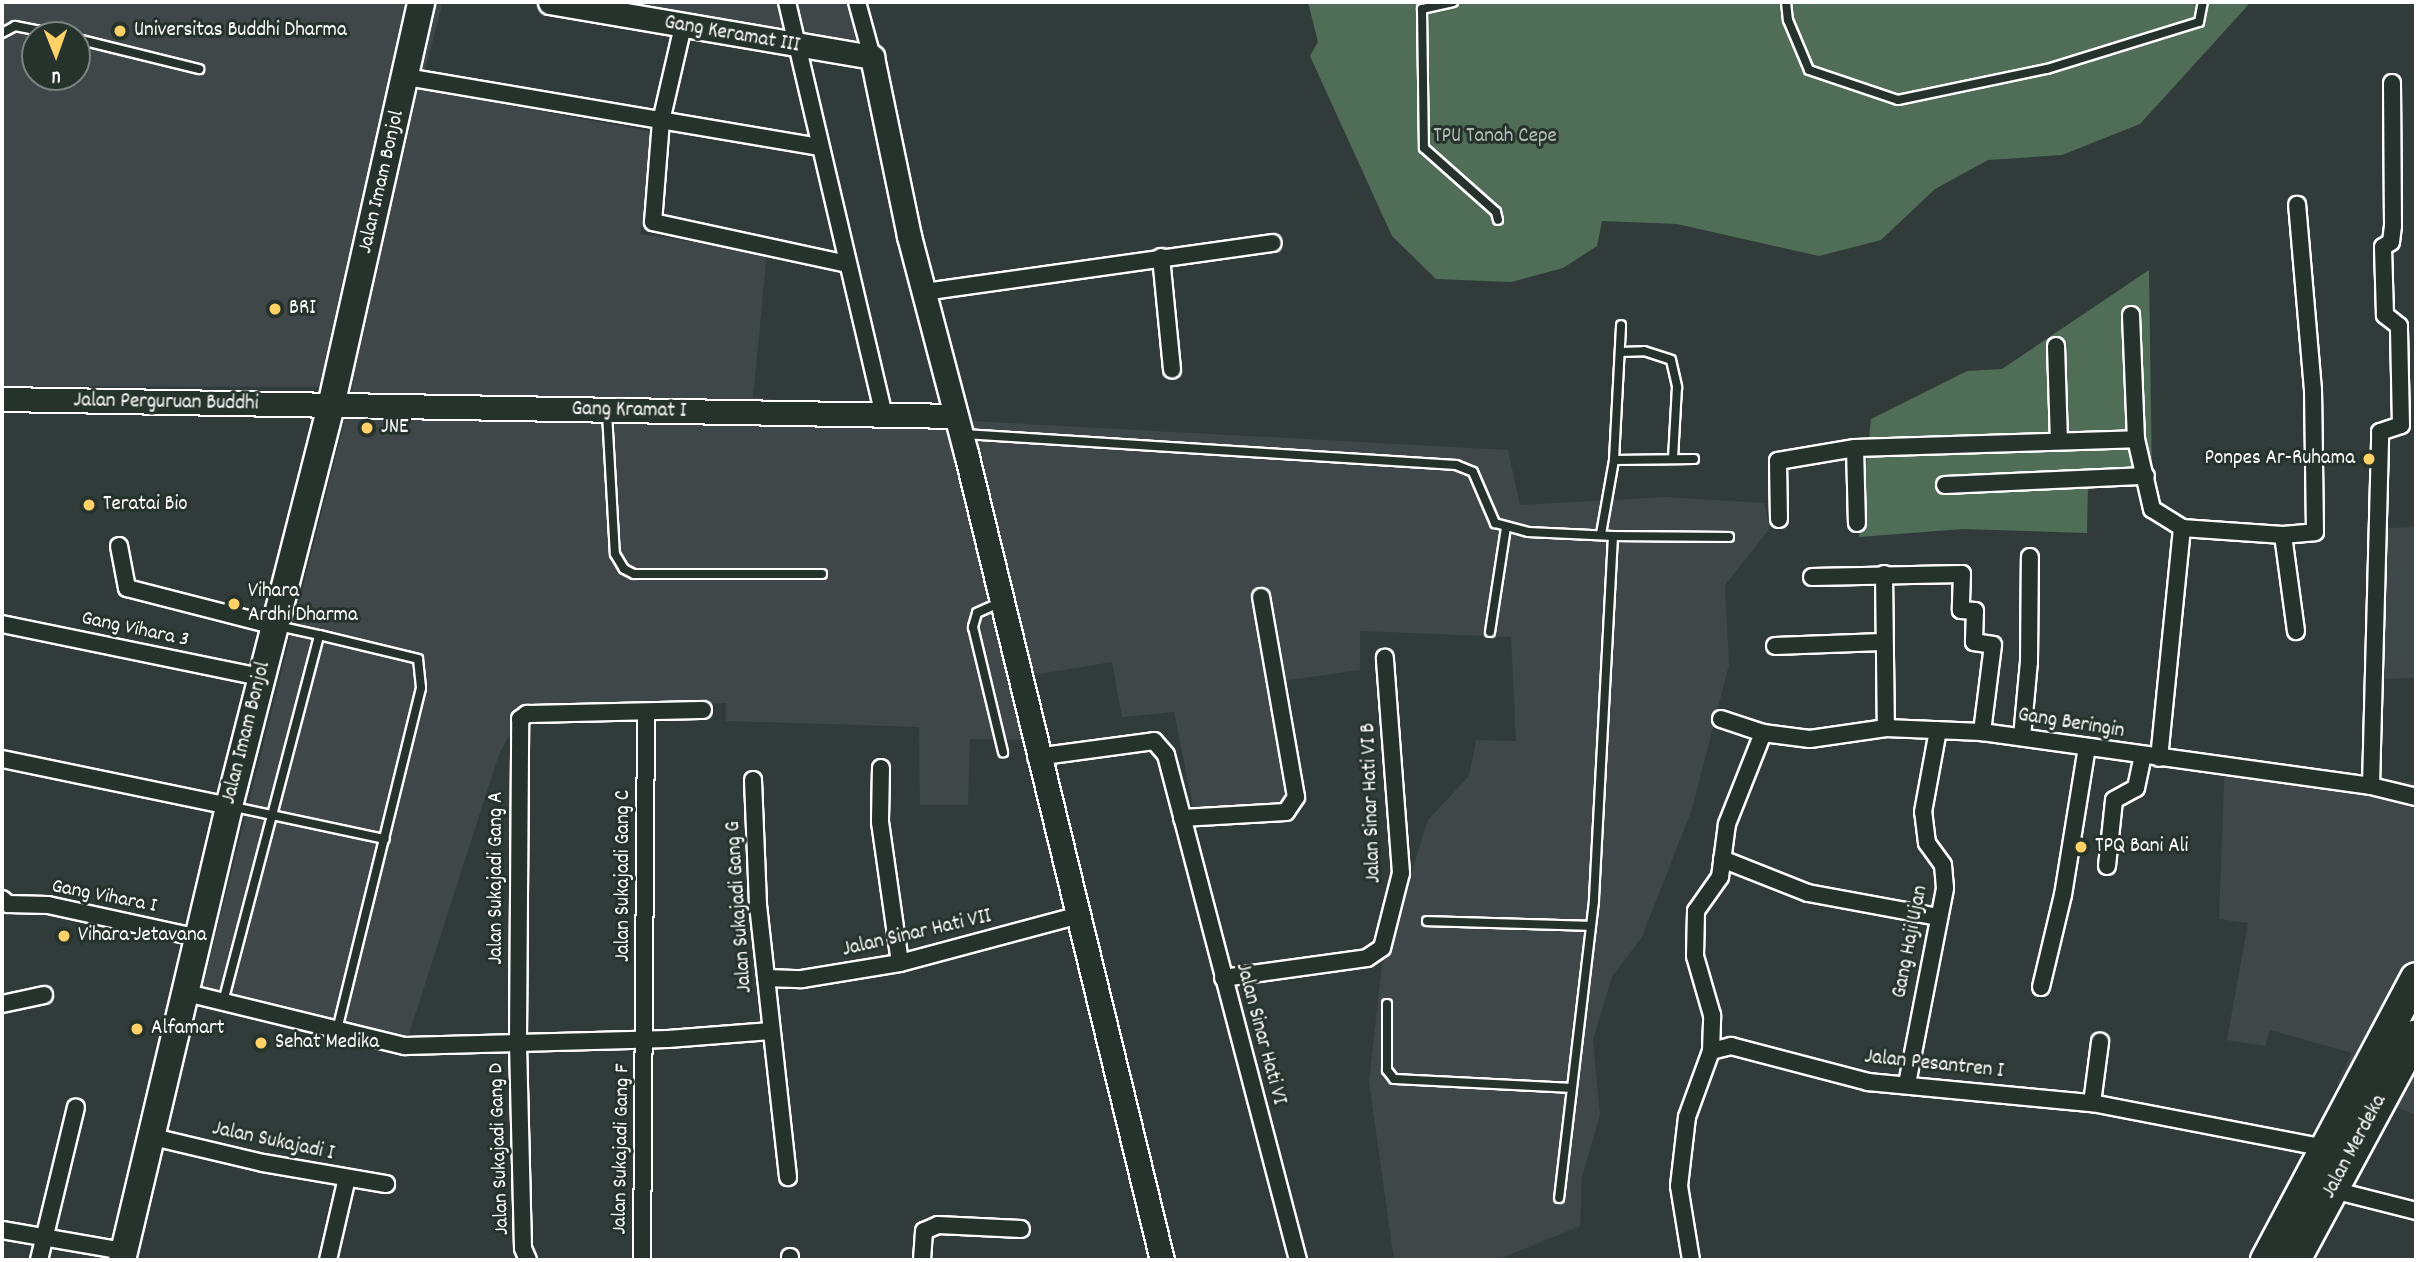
<!DOCTYPE html>
<style>
body{margin:0}
#map{position:relative;width:2418px;height:1262px;overflow:hidden;background:#313c3a;font-family:Dekko,sans-serif}
div>[style]{position:absolute}
[style*='--x']{left:calc(var(--x)*1px);top:calc(var(--y)*1px);width:calc(var(--w)*1px);rotate:calc(var(--a)*1deg)}
.built>*{inset:0;background:#3f4749}
.green>*{inset:0;background:#506e57}
.roads{filter:drop-shadow(2px 0 #fff) drop-shadow(-2px 0 #fff) drop-shadow(0 2px #fff) drop-shadow(0 -2px #fff)}
.lane>*{height:8px;margin:-4px;padding:0 4px;transform-origin:4px;border-radius:4px;background:#26332d}
.street>*{height:16px;margin:-8px;padding:0 8px;transform-origin:8px;border-radius:8px;background:#26332d}
.secondary>*{height:23px;margin:-11.5px;padding:0 11.5px;transform-origin:11.5px;border-radius:11.5px;background:#26332d}
.primary>*{height:26px;margin:-13px;padding:0 13px;transform-origin:13px;border-radius:13px;background:#26332d}
.highway>*{height:30px;margin:-15px;padding:0 15px;transform-origin:15px;border-radius:15px;background:#26332d}
.dots>*{width:19px;height:19px;translate:-50% -50%;box-sizing:border-box;border:4px solid #26332d;border-radius:50%}
span{translate:-50% -50%;white-space:nowrap;text-align:center;line-height:1.15;-webkit-text-stroke:6px #26332d;paint-order:stroke}
.poi-label{font-size:21px;color:#fff}
.left{translate:0 -50%;text-align:left}
.right{translate:-100% -50%;text-align:right}
.street-label{font-size:21px;color:#fff}
.park-label{font-size:21px;color:#b0beb3}
.frame{position:absolute;inset:0;border:4px solid #fff;pointer-events:none}
.north{position:absolute;left:21px;top:21px;width:70px;height:70px;box-sizing:border-box;background:#26332d;border:2px solid #7d8581;border-radius:50%;rotate:179deg;font-size:19px;font-weight:700;line-height:28px;text-align:center;color:#fff}
.north::after{content:'';display:block;margin:auto;width:24px;height:32px;background:#ffd166;clip-path:polygon(50% 0,100% 100%,50% 72%,0 100%)}
</style>
<div id="map">
<div class="built">
<i style="clip-path:polygon(evenodd,2px 2px,443px 2px,420px 89px,659px 133px,640px 234px,767px 253px,753px 397px,972px 421px,1508px 450px,1520px 505px,1665px 497px,1764px 503px,1770px 528px,1725px 585px,1729px 665px,1692px 809px,1642px 937px,1612px 977px,1593px 1040px,1600px 1115px,1582px 1177px,1580px 1226px,1497px 1260px,1394px 1260px,1369px 1082px,1382px 965px,1428px 820px,1469px 776px,1476px 740px,1516px 741px,1511px 637px,1360px 631px,1360px 670px,1283px 681px,1299px 801px,1195px 816px,1174px 712px,1122px 717px,1112px 662px,1015px 678px,1030px 740px,970px 739px,968px 805px,920px 805px,919px 727px,726px 721px,726px 703px,523px 711px,499px 754px,408px 1037px,203px 986px,353px 387px,2px 386px,2px 2px,35px 35px,77px 35px,77px 77px,35px 77px,35px 35px)"></i>
<i style="clip-path:polygon(536px 2px,856px 2px,865px 51px,800px 49px)"></i>
<i style="clip-path:polygon(2416px 527px,2416px 678px,2374px 679px,2382px 528px)"></i>
<i style="clip-path:polygon(2225px 759px,2416px 783px,2416px 1115px,2337px 1084px,2352px 1053px,2270px 1030px,2265px 1046px,2227px 1040px,2248px 923px,2219px 919px)"></i>
</div>
<div class="green">
<i style="clip-path:polygon(1308px 2px,2251px 2px,2140px 124px,2062px 155px,1988px 160px,1935px 189px,1881px 240px,1819px 256px,1677px 224px,1602px 221px,1597px 246px,1563px 268px,1511px 282px,1436px 279px,1392px 236px,1310px 56px,1318px 42px)"></i>
<i style="clip-path:polygon(2149px 270px,2152px 483px,2088px 486px,2087px 533px,1963px 529px,1859px 537px,1871px 419px,1967px 371px,2002px 369px)"></i>
</div>
<div class="roads">
<div class="lane">
<i style="--x:1453;--y:2;--w:32;--a:167"></i>
<i style="--x:1422;--y:9;--w:139;--a:89.2"></i>
<i style="--x:1424;--y:148;--w:96;--a:41.6"></i>
<i style="--x:1496;--y:212;--w:8;--a:76"></i>
<i style="--x:1786;--y:2;--w:18;--a:84"></i>
<i style="--x:1788;--y:20;--w:54;--a:67.2"></i>
<i style="--x:1809;--y:70;--w:94;--a:18.6"></i>
<i style="--x:1898;--y:100;--w:152;--a:-11.8"></i>
<i style="--x:2047;--y:69;--w:159;--a:-17.2"></i>
<i style="--x:2199;--y:22;--w:20;--a:-79"></i>
<i style="--x:2;--y:33;--w:15;--a:-28"></i>
<i style="--x:15;--y:26;--w:47;--a:11.1"></i>
<i style="--x:77;--y:39;--w:126;--a:13.8"></i>
<i style="--x:1620;--y:352;--w:24;--a:-2"></i>
<i style="--x:1644;--y:351;--w:28;--a:18"></i>
<i style="--x:1671;--y:360;--w:28;--a:77"></i>
<i style="--x:1677;--y:387;--w:72;--a:93.2"></i>
<i style="--x:607;--y:413;--w:141;--a:86.8"></i>
<i style="--x:615;--y:554;--w:17;--a:59"></i>
<i style="--x:624;--y:569;--w:11;--a:27"></i>
<i style="--x:634;--y:574;--w:188;--a:0"></i>
<i style="--x:964;--y:434;--w:493;--a:3.6"></i>
<i style="--x:1456;--y:465;--w:18;--a:22"></i>
<i style="--x:1473;--y:472;--w:56;--a:66.7"></i>
<i style="--x:1495;--y:523;--w:34;--a:15"></i>
<i style="--x:1528;--y:532;--w:85;--a:2.7"></i>
<i style="--x:1613;--y:536;--w:365;--a:93"></i>
<i style="--x:1594;--y:901;--w:299;--a:96.7"></i>
<i style="--x:1614;--y:460;--w:80;--a:-0.7"></i>
<i style="--x:1601;--y:534;--w:75;--a:-80"></i>
<i style="--x:1614;--y:460;--w:135;--a:-87"></i>
<i style="--x:1613;--y:536;--w:116;--a:0.5"></i>
<i style="--x:999;--y:603;--w:24;--a:156"></i>
<i style="--x:977;--y:613;--w:15;--a:106"></i>
<i style="--x:973;--y:627;--w:129;--a:76.5"></i>
<i style="--x:278;--y:626;--w:42;--a:12.4"></i>
<i style="--x:1490;--y:632;--w:105;--a:-81.3"></i>
<i style="--x:234;--y:807;--w:154;--a:12"></i>
<i style="--x:1427;--y:921;--w:164;--a:1.7"></i>
<i style="--x:223;--y:1002;--w:379;--a:-75.3"></i>
<i style="--x:319;--y:635;--w:102;--a:13.6"></i>
<i style="--x:418;--y:659;--w:29;--a:84"></i>
<i style="--x:421;--y:688;--w:351;--a:103.8"></i>
<i style="--x:1387;--y:1004;--w:66;--a:90"></i>
<i style="--x:1387;--y:1070;--w:11;--a:52"></i>
<i style="--x:1394;--y:1079;--w:175;--a:2.9"></i>
</div>
<div class="street">
<i style="--x:787;--y:2;--w:423;--a:76.8"></i>
<i style="--x:857;--y:2;--w:57;--a:74.7"></i>
<i style="--x:683;--y:26;--w:98;--a:103"></i>
<i style="--x:661;--y:121;--w:101;--a:94.5"></i>
<i style="--x:653;--y:222;--w:198;--a:12.2"></i>
<i style="--x:406;--y:77;--w:418;--a:9.6"></i>
<i style="--x:1161;--y:257;--w:113;--a:84.4"></i>
<i style="--x:924;--y:292;--w:352;--a:-8"></i>
<i style="--x:2131;--y:315;--w:124;--a:87.7"></i>
<i style="--x:2056;--y:346;--w:95;--a:88.2"></i>
<i style="--x:1855;--y:448;--w:75;--a:88.5"></i>
<i style="--x:1945;--y:485;--w:201;--a:-2.6"></i>
<i style="--x:1779;--y:519;--w:58;--a:-91"></i>
<i style="--x:1778;--y:461;--w:78;--a:-9.6"></i>
<i style="--x:1855;--y:448;--w:281;--a:-1.8"></i>
<i style="--x:2136;--y:439;--w:72;--a:77.1"></i>
<i style="--x:2152;--y:509;--w:36;--a:32"></i>
<i style="--x:2182;--y:528;--w:231;--a:95.7"></i>
<i style="--x:2182;--y:528;--w:101;--a:4"></i>
<i style="--x:2283;--y:535;--w:32;--a:-5"></i>
<i style="--x:2315;--y:532;--w:142;--a:-90.8"></i>
<i style="--x:2313;--y:390;--w:186;--a:-94.9"></i>
<i style="--x:2283;--y:535;--w:97;--a:82.3"></i>
<i style="--x:119;--y:546;--w:43;--a:79.2"></i>
<i style="--x:127;--y:588;--w:153;--a:14.4"></i>
<i style="--x:1884;--y:574;--w:154;--a:89.3"></i>
<i style="--x:1812;--y:577;--w:150;--a:-1.1"></i>
<i style="--x:1962;--y:574;--w:36;--a:92"></i>
<i style="--x:1961;--y:610;--w:14;--a:4"></i>
<i style="--x:1975;--y:611;--w:31;--a:92"></i>
<i style="--x:1974;--y:642;--w:19;--a:9"></i>
<i style="--x:1993;--y:645;--w:88;--a:97.2"></i>
<i style="--x:2;--y:624;--w:264;--a:11.6"></i>
<i style="--x:1775;--y:646;--w:107;--a:-2.1"></i>
<i style="--x:1721;--y:719;--w:44;--a:18.4"></i>
<i style="--x:1763;--y:733;--w:47;--a:7.3"></i>
<i style="--x:1810;--y:739;--w:77;--a:-8.2"></i>
<i style="--x:1886;--y:728;--w:96;--a:2.4"></i>
<i style="--x:1982;--y:732;--w:393;--a:7.9"></i>
<i style="--x:2371;--y:786;--w:46;--a:13.7"></i>
<i style="--x:2022;--y:737;--w:75;--a:-84.7"></i>
<i style="--x:2029;--y:662;--w:105;--a:-89.5"></i>
<i style="--x:1036;--y:757;--w:119;--a:-7.7"></i>
<i style="--x:1154;--y:741;--w:18;--a:49"></i>
<i style="--x:1166;--y:755;--w:522;--a:75.35"></i>
<i style="--x:2;--y:759;--w:232;--a:11.7"></i>
<i style="--x:881;--y:768;--w:54;--a:91.1"></i>
<i style="--x:880;--y:822;--w:142;--a:81.9"></i>
<i style="--x:753;--y:780;--w:125;--a:87.7"></i>
<i style="--x:758;--y:905;--w:274;--a:83.7"></i>
<i style="--x:2371;--y:786;--w:354;--a:-88.5"></i>
<i style="--x:2380;--y:432;--w:22;--a:-18"></i>
<i style="--x:2401;--y:425;--w:99;--a:-91.2"></i>
<i style="--x:2399;--y:326;--w:18;--a:-142"></i>
<i style="--x:2385;--y:315;--w:68;--a:-91.7"></i>
<i style="--x:2383;--y:247;--w:9;--a:-32"></i>
<i style="--x:2391;--y:242;--w:16;--a:-83"></i>
<i style="--x:2393;--y:226;--w:143;--a:-90.4"></i>
<i style="--x:1182;--y:818;--w:104;--a:-3.3"></i>
<i style="--x:1286;--y:812;--w:18;--a:-56"></i>
<i style="--x:1296;--y:797;--w:203;--a:-99.9"></i>
<i style="--x:1722;--y:859;--w:92;--a:21.6"></i>
<i style="--x:1808;--y:893;--w:133;--a:10.4"></i>
<i style="--x:2107;--y:866;--w:66;--a:-83.9"></i>
<i style="--x:2114;--y:800;--w:25;--a:-29"></i>
<i style="--x:2136;--y:788;--w:33;--a:-78"></i>
<i style="--x:2;--y:899;--w:8;--a:40"></i>
<i style="--x:8;--y:904;--w:40;--a:1.4"></i>
<i style="--x:48;--y:905;--w:155;--a:12.3"></i>
<i style="--x:766;--y:978;--w:36;--a:2"></i>
<i style="--x:802;--y:979;--w:99;--a:-9.3"></i>
<i style="--x:900;--y:963;--w:181;--a:-15"></i>
<i style="--x:1223;--y:978;--w:145;--a:-7.9"></i>
<i style="--x:1367;--y:958;--w:18;--a:-34"></i>
<i style="--x:1382;--y:948;--w:77;--a:-75.8"></i>
<i style="--x:1401;--y:873;--w:216;--a:-94.3"></i>
<i style="--x:2041;--y:987;--w:95;--a:-76.6"></i>
<i style="--x:2063;--y:895;--w:150;--a:-80.8"></i>
<i style="--x:187;--y:993;--w:224;--a:13.7"></i>
<i style="--x:405;--y:1046;--w:263;--a:-1.5"></i>
<i style="--x:668;--y:1039;--w:103;--a:-4.4"></i>
<i style="--x:2;--y:1004;--w:43;--a:-12.1"></i>
<i style="--x:1711;--y:1051;--w:36;--a:-88"></i>
<i style="--x:1712;--y:1015;--w:61;--a:-106.1"></i>
<i style="--x:1695;--y:956;--w:45;--a:-88.7"></i>
<i style="--x:1696;--y:911;--w:42;--a:-54.8"></i>
<i style="--x:1720;--y:877;--w:53;--a:-82.5"></i>
<i style="--x:1727;--y:824;--w:98;--a:-68.4"></i>
<i style="--x:1907;--y:1084;--w:200;--a:-79"></i>
<i style="--x:1945;--y:888;--w:23;--a:-95"></i>
<i style="--x:1943;--y:865;--w:27;--a:-126"></i>
<i style="--x:1927;--y:843;--w:31;--a:-97"></i>
<i style="--x:1923;--y:812;--w:83;--a:-79.6"></i>
<i style="--x:2092;--y:1103;--w:62;--a:-82.5"></i>
<i style="--x:153;--y:1137;--w:113;--a:13.3"></i>
<i style="--x:263;--y:1163;--w:125;--a:9.7"></i>
<i style="--x:2333;--y:1190;--w:86;--a:14.2"></i>
<i style="--x:2;--y:1230;--w:124;--a:9.8"></i>
<i style="--x:790;--y:1257;--w:3;--a:90"></i>
<i style="--x:39;--y:1260;--w:157;--a:-76.4"></i>
<i style="--x:328;--y:1260;--w:84;--a:-77"></i>
<i style="--x:528;--y:1260;--w:13;--a:-113"></i>
<i style="--x:523;--y:1248;--w:209;--a:-91.4"></i>
<i style="--x:518;--y:1039;--w:320;--a:-89.6"></i>
<i style="--x:520;--y:719;--w:9;--a:-36"></i>
<i style="--x:527;--y:714;--w:176;--a:-1.3"></i>
<i style="--x:642;--y:1260;--w:547;--a:-89.58"></i>
<i style="--x:922;--y:1260;--w:29;--a:-86"></i>
<i style="--x:924;--y:1231;--w:15;--a:-23"></i>
<i style="--x:938;--y:1225;--w:83;--a:2.8"></i>
<i style="--x:1691;--y:1260;--w:75;--a:-99.2"></i>
<i style="--x:1679;--y:1186;--w:69;--a:-83.4"></i>
<i style="--x:1687;--y:1117;--w:70;--a:-70"></i>
<i style="--x:1711;--y:1051;--w:21;--a:-14"></i>
<i style="--x:1731;--y:1046;--w:142;--a:14.7"></i>
<i style="--x:1868;--y:1082;--w:225;--a:5.4"></i>
<i style="--x:2092;--y:1103;--w:237;--a:10.9"></i>
</div>
<div class="secondary">
<i style="--x:550;--y:2;--w:327;--a:9.7"></i>
<i style="--x:872;--y:57;--w:183;--a:78.3"></i>
<i style="--x:909;--y:236;--w:224;--a:75.3"></i>
<i style="--x:966;--y:453;--w:830;--a:76.35"></i>
<i style="--x:2;--y:399;--w:953;--a:1.02"></i>
</div>
<div class="primary">
<i style="--x:122;--y:1260;--w:466;--a:-76.7"></i>
<i style="--x:229;--y:806;--w:413;--a:-75.7"></i>
<i style="--x:331;--y:406;--w:414;--a:-77.4"></i>
</div>
<div class="highway">
<i style="--x:2266;--y:1260;--w:319;--a:-62"></i>
<i style="--x:2295;--y:1260;--w:255;--a:-61.7"></i>
</div>
</div>
<div class="dots">
<i style="left:120px;top:31px;background:#ffd166"></i>
<i style="left:275px;top:309px;background:#ffd166"></i>
<i style="left:367px;top:428px;background:#ffd166"></i>
<i style="left:2369px;top:459px;background:#ffd166"></i>
<i style="left:89px;top:505px;background:#ffd166"></i>
<i style="left:234px;top:604px;background:#ffd166"></i>
<i style="left:2081px;top:847px;background:#ffd166"></i>
<i style="left:64px;top:936px;background:#ffd166"></i>
<i style="left:137px;top:1029px;background:#ffd166"></i>
<i style="left:261px;top:1043px;background:#ffd166"></i>
</div>
<div class="poi-label">
<span class="left" style="left:134px;top:31px">Universitas Buddhi Dharma</span>
<span class="left" style="left:289px;top:309px">BRI</span>
<span class="left" style="left:381px;top:428px">JNE</span>
<span class="right" style="left:2355px;top:459px">Ponpes Ar-Ruhama</span>
<span class="left" style="left:103px;top:505px">Teratai Bio</span>
<span class="left" style="left:248px;top:604px">Vihara<br>Ardhi Dharma</span>
<span class="left" style="left:2095px;top:847px">TPQ Bani Ali</span>
<span class="left" style="left:78px;top:936px">Vihara Jetavana</span>
<span class="left" style="left:151px;top:1029px">Alfamart</span>
<span class="left" style="left:275px;top:1043px">Sehat Medika</span>
</div>
<div class="street-label">
<span style="left:732px;top:35px;rotate:10deg">Gang Keramat III</span>
<span style="left:382px;top:182px;rotate:-77deg">Jalan Imam Bonjol</span>
<span style="left:166px;top:403px;rotate:1deg">Jalan Perguruan Buddhi</span>
<span style="left:629px;top:411px;rotate:1deg">Gang Kramat I</span>
<span style="left:135px;top:630px;rotate:12deg">Gang Vihara 3</span>
<span style="left:2071px;top:724px;rotate:9deg">Gang Beringin</span>
<span style="left:247px;top:733px;rotate:-76deg">Jalan Imam Bonjol</span>
<span style="left:1372px;top:803px;rotate:-92deg">Jalan Sinar Hati VI B</span>
<span style="left:624px;top:876px;rotate:-90deg">Jalan Sukajadi Gang C</span>
<span style="left:497px;top:878px;rotate:-90deg">Jalan Sukajadi Gang A</span>
<span style="left:104px;top:897px;rotate:11deg">Gang Vihara I</span>
<span style="left:740px;top:907px;rotate:-94deg">Jalan Sukajadi Gang G</span>
<span style="left:917px;top:934px;rotate:-13deg">Jalan Sinar Hati VII</span>
<span style="left:1911px;top:942px;rotate:-79deg">Gang Haji Ujan</span>
<span style="left:1260px;top:1034px;rotate:75deg">Jalan Sinar Hati VI</span>
<span style="left:1934px;top:1065px;rotate:6deg">Jalan Pesantren I</span>
<span style="left:273px;top:1142px;rotate:12deg">Jalan Sukajadi I</span>
<span style="left:2355px;top:1147px;rotate:-62deg">Jalan Merdeka</span>
<span style="left:500px;top:1149px;rotate:-92deg">Jalan Sukajadi Gang D</span>
<span style="left:622px;top:1149px;rotate:-89deg">Jalan Sukajadi Gang F</span>
</div>
<div class="park-label">
<span style="left:1495px;top:137px">TPU Tanah Cepe</span>
</div>
<div class="frame"></div>
<div class="north">U</div>
</div>
